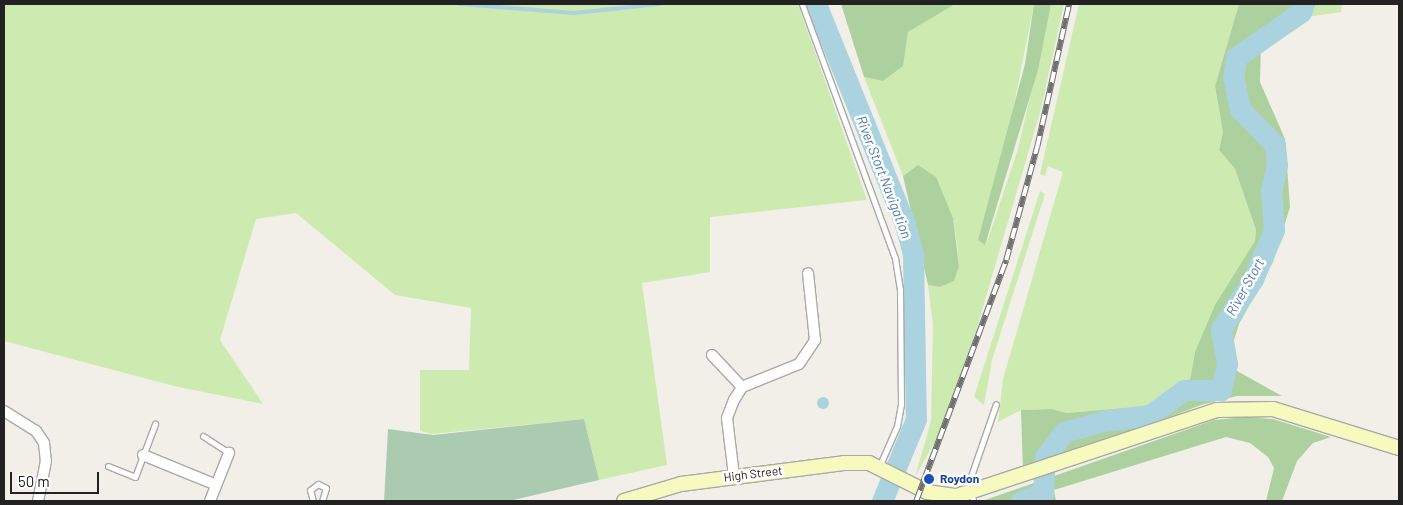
<!DOCTYPE html>
<style>
body{margin:0}
#map{position:relative;width:1403px;height:505px;overflow:hidden;background:#f2efe9;font-family:Barlow,sans-serif}
div>[style]{position:absolute}
[style*='--x']{left:calc(var(--x)*1px);top:calc(var(--y)*1px);width:calc(var(--w)*1px);rotate:calc(var(--a)*1deg)}
.grass>*{inset:0;background:#cdebb0}
.forest>*{inset:0;background:#add19e}
.cemetery>*{inset:0;background:#aacbaf}
.water>*{inset:0;background:#aad3df}
.round{border-radius:50%}
.stream>*{height:4px;margin:-2px;padding:0 2px;transform-origin:2px;border-radius:2px;background:#aad3df}
.river>*{height:21px;margin:-10.5px;padding:0 10.5px;transform-origin:10.5px;border-radius:10.5px;background:#aad3df}
.roads{filter:drop-shadow(1px 0 #a9a9a9) drop-shadow(-1px 0 #a9a9a9) drop-shadow(0 1px #a9a9a9) drop-shadow(0 -1px #a9a9a9)}
.service>*{height:5px;margin:-2.5px;padding:0 2.5px;transform-origin:2.5px;border-radius:2.5px;background:#fff}
.minor>*{height:10px;margin:-5px;padding:0 5px;transform-origin:5px;border-radius:5px;background:#fff}
.secondary>*{height:14px;margin:-7px;padding:0 7px;transform-origin:7px;border-radius:7px;background:#f7fabf}
.rail>*{height:5.5px;margin-top:-2.75px;transform-origin:0;background:repeating-linear-gradient(90deg,#fff 0 11px,#707070 0 22px);box-sizing:border-box;border-block:1px solid #707070}
.dots>*{width:14px;height:14px;translate:-50% -50%;box-sizing:border-box;border:2px solid #fff;border-radius:50%}
span{translate:-50% -50%;white-space:nowrap;text-align:center;line-height:1.15;-webkit-text-stroke:5px #fff;paint-order:stroke}
.street-label{font-size:12px;color:#222}
.transit-label{font-size:12px;color:#164399;font-weight:700}
.left{translate:0 -50%;text-align:left}
.water-label{font-size:14px;color:#4a7aab;font-style:italic}
.frame{position:absolute;inset:0;border:5px solid #222;pointer-events:none}
.scale{position:absolute;left:10px;top:472px;width:89px;height:22px;box-sizing:border-box;border:2px solid #222;border-top:0;padding-left:6px;font-size:15px;line-height:18px;white-space:nowrap;color:#222;-webkit-text-stroke:4px #fff;paint-order:stroke}
</style>
<div id="map">
<div class="grass">
<i style="clip-path:polygon(4px 4px,798px 4px,867px 200px,710px 217px,710px 272px,642px 283px,667px 465px,599px 480px,584px 419px,432px 434px,420px 431px,420px 370px,469px 370px,471px 308px,395px 295px,296px 213px,256px 219px,220px 340px,263px 404px,178px 387px,4px 341px)"></i>
<i style="clip-path:polygon(1034px 4px,986px 245px,1018px 149px,1051px 4px,1064px 4px,1041px 109px,976px 331px,940px 433px,915px 477px,931px 421px,933px 325px,928px 285px,940px 287px,959px 266px,957px 244px,953px 218px,918px 165px,903px 176px,864px 77px,883px 81px,902px 66px,908px 32px,951px 5px)"></i>
<i style="clip-path:polygon(1079px 4px,1239px 4px,1215px 86px,1223px 132px,1219px 150px,1235px 169px,1256px 230px,1255px 241px,1195px 352px,1190px 380px,1179px 388px,1146px 406px,1067px 413px,1052px 409px,1021px 410px,998px 422px,1003px 379px,1063px 172px,1048px 166px,1045px 176px,1040px 174px)"></i>
<i style="clip-path:polygon(1313px 4px,1342px 4px,1341px 12px,1295px 19px)"></i>
<i style="clip-path:polygon(1040px 191px,1045px 194px,992px 360px,984px 405px,974px 397px)"></i>
</div>
<div class="forest">
<i style="clip-path:polygon(841px 4px,955px 4px,908px 32px,903px 66px,883px 81px,864px 77px)"></i>
<i style="clip-path:polygon(1034px 4px,1051px 4px,1038px 70px,985px 245px,978px 240px,1025px 64px)"></i>
<i style="clip-path:polygon(1239px 4px,1313px 4px,1261px 44px,1260px 82px,1285px 139px,1290px 207px,1273px 262px,1239px 324px,1229px 356px,1230px 367px,1282px 396px,1237px 396px,1201px 405px,1023px 473px,1021px 410px,1052px 409px,1067px 413px,1146px 406px,1190px 380px,1195px 352px,1215px 305px,1255px 241px,1256px 230px,1235px 169px,1219px 150px,1223px 132px,1215px 86px)"></i>
<i style="clip-path:polygon(918px 165px,936px 177px,953px 218px,959px 266px,954px 281px,940px 287px,928px 285px,903px 176px)"></i>
<i style="clip-path:polygon(1246px 417px,1273px 419px,1331px 437px,1313px 443px,1297px 461px,1282px 501px,1266px 501px,1274px 468px,1268px 457px,1250px 443px,1226px 437px,1054px 490px,1056px 501px,982px 501px,1214px 420px)"></i>
</div>
<div class="cemetery">
<i style="clip-path:polygon(584px 419px,599px 480px,509px 501px,384px 501px,388px 429px,433px 435px)"></i>
</div>
<div class="water">
<i class="round" style="left:817px;top:397px;width:12px;height:12px"></i>
</div>
<div class="stream">
<i style="--x:459;--y:4;--w:115;--a:4.5"></i>
<i style="--x:574;--y:13;--w:86;--a:-6"></i>
</div>
<div class="river">
<i style="--x:816;--y:4;--w:237;--a:68"></i>
<i style="--x:905;--y:224;--w:31;--a:75"></i>
<i style="--x:913;--y:254;--w:165;--a:89"></i>
<i style="--x:916;--y:419;--w:89;--a:112.5"></i>
<i style="--x:1021;--y:501;--w:23;--a:-20"></i>
<i style="--x:1043;--y:493;--w:36;--a:-87"></i>
<i style="--x:1045;--y:457;--w:31;--a:-53"></i>
<i style="--x:1064;--y:432;--w:41;--a:-15.8"></i>
<i style="--x:1103;--y:421;--w:47;--a:-7.3"></i>
<i style="--x:1150;--y:415;--w:42;--a:-36.3"></i>
<i style="--x:1184;--y:390;--w:37;--a:0"></i>
<i style="--x:1221;--y:390;--w:27;--a:-77"></i>
<i style="--x:1227;--y:364;--w:36;--a:-100"></i>
<i style="--x:1221;--y:329;--w:59;--a:-57.4"></i>
<i style="--x:1253;--y:279;--w:53;--a:-66.8"></i>
<i style="--x:1274;--y:230;--w:39;--a:-94"></i>
<i style="--x:1271;--y:191;--w:27;--a:-77"></i>
<i style="--x:1277;--y:165;--w:20;--a:-96"></i>
<i style="--x:1275;--y:145;--w:50;--a:-134.2"></i>
<i style="--x:1240;--y:109;--w:33;--a:-102"></i>
<i style="--x:1233;--y:77;--w:20;--a:-81"></i>
<i style="--x:1236;--y:57;--w:79;--a:-34.7"></i>
<i style="--x:1301;--y:12;--w:9;--a:-69"></i>
</div>
<div class="roads">
<div class="service">
<i style="--x:802;--y:4;--w:270;--a:69.9"></i>
<i style="--x:895;--y:258;--w:32;--a:81"></i>
<i style="--x:900;--y:290;--w:114;--a:89.5"></i>
<i style="--x:901;--y:404;--w:22;--a:100"></i>
<i style="--x:897;--y:426;--w:45;--a:113.7"></i>
<i style="--x:203;--y:436;--w:31;--a:33"></i>
<i style="--x:108;--y:466;--w:29;--a:22"></i>
<i style="--x:135;--y:477;--w:57;--a:-69.3"></i>
<i style="--x:313;--y:501;--w:11;--a:-105"></i>
<i style="--x:310;--y:490;--w:10;--a:-37"></i>
<i style="--x:318;--y:484;--w:9;--a:27"></i>
<i style="--x:326;--y:488;--w:14;--a:107"></i>
<i style="--x:973;--y:501;--w:22;--a:-98"></i>
<i style="--x:970;--y:479;--w:79;--a:-70.9"></i>
</div>
<div class="minor">
<i style="--x:712;--y:355;--w:44;--a:46.8"></i>
<i style="--x:4;--y:411;--w:38;--a:32"></i>
<i style="--x:36;--y:431;--w:14;--a:56"></i>
<i style="--x:44;--y:443;--w:18;--a:84"></i>
<i style="--x:46;--y:461;--w:41;--a:101.3"></i>
<i style="--x:143;--y:455;--w:77;--a:22.2"></i>
<i style="--x:734;--y:476;--w:58;--a:-96.9"></i>
<i style="--x:727;--y:418;--w:19;--a:-69"></i>
<i style="--x:734;--y:400;--w:15;--a:-58"></i>
<i style="--x:742;--y:387;--w:61;--a:-22"></i>
<i style="--x:799;--y:364;--w:29;--a:-56"></i>
<i style="--x:815;--y:340;--w:67;--a:-96"></i>
<i style="--x:210;--y:501;--w:52;--a:-68.4"></i>
</div>
<div class="secondary">
<i style="--x:624;--y:501;--w:59;--a:-16.6"></i>
<i style="--x:681;--y:484;--w:164;--a:-7.3"></i>
<i style="--x:844;--y:463;--w:25;--a:0"></i>
<i style="--x:869;--y:463;--w:65;--a:26.6"></i>
<i style="--x:927;--y:492;--w:30;--a:8"></i>
<i style="--x:957;--y:496;--w:274;--a:-18.3"></i>
<i style="--x:1217;--y:410;--w:56;--a:-1"></i>
<i style="--x:1273;--y:409;--w:132;--a:17.2"></i>
</div>
</div>
<div class="rail">
<i style="--x:916;--y:501;--w:257;--a:-69.5"></i>
<i style="--x:1006;--y:260;--w:117;--a:-74.7"></i>
<i style="--x:1037;--y:147;--w:147;--a:-77.4"></i>
</div>
<div class="dots">
<i style="left:929px;top:479px;background:#1a4fb4"></i>
</div>
<div class="street-label">
<span style="left:753px;top:474px;rotate:-7deg">High Street</span>
</div>
<div class="transit-label">
<span class="left" style="left:940px;top:479px">Roydon</span>
</div>
<div class="water-label">
<span style="left:884px;top:177px;rotate:69deg">River Stort Navigation</span>
<span style="left:1245px;top:287px;rotate:-61deg">River Stort</span>
</div>
<div class="frame"></div>
<div class="scale">50 m</div>
</div>
